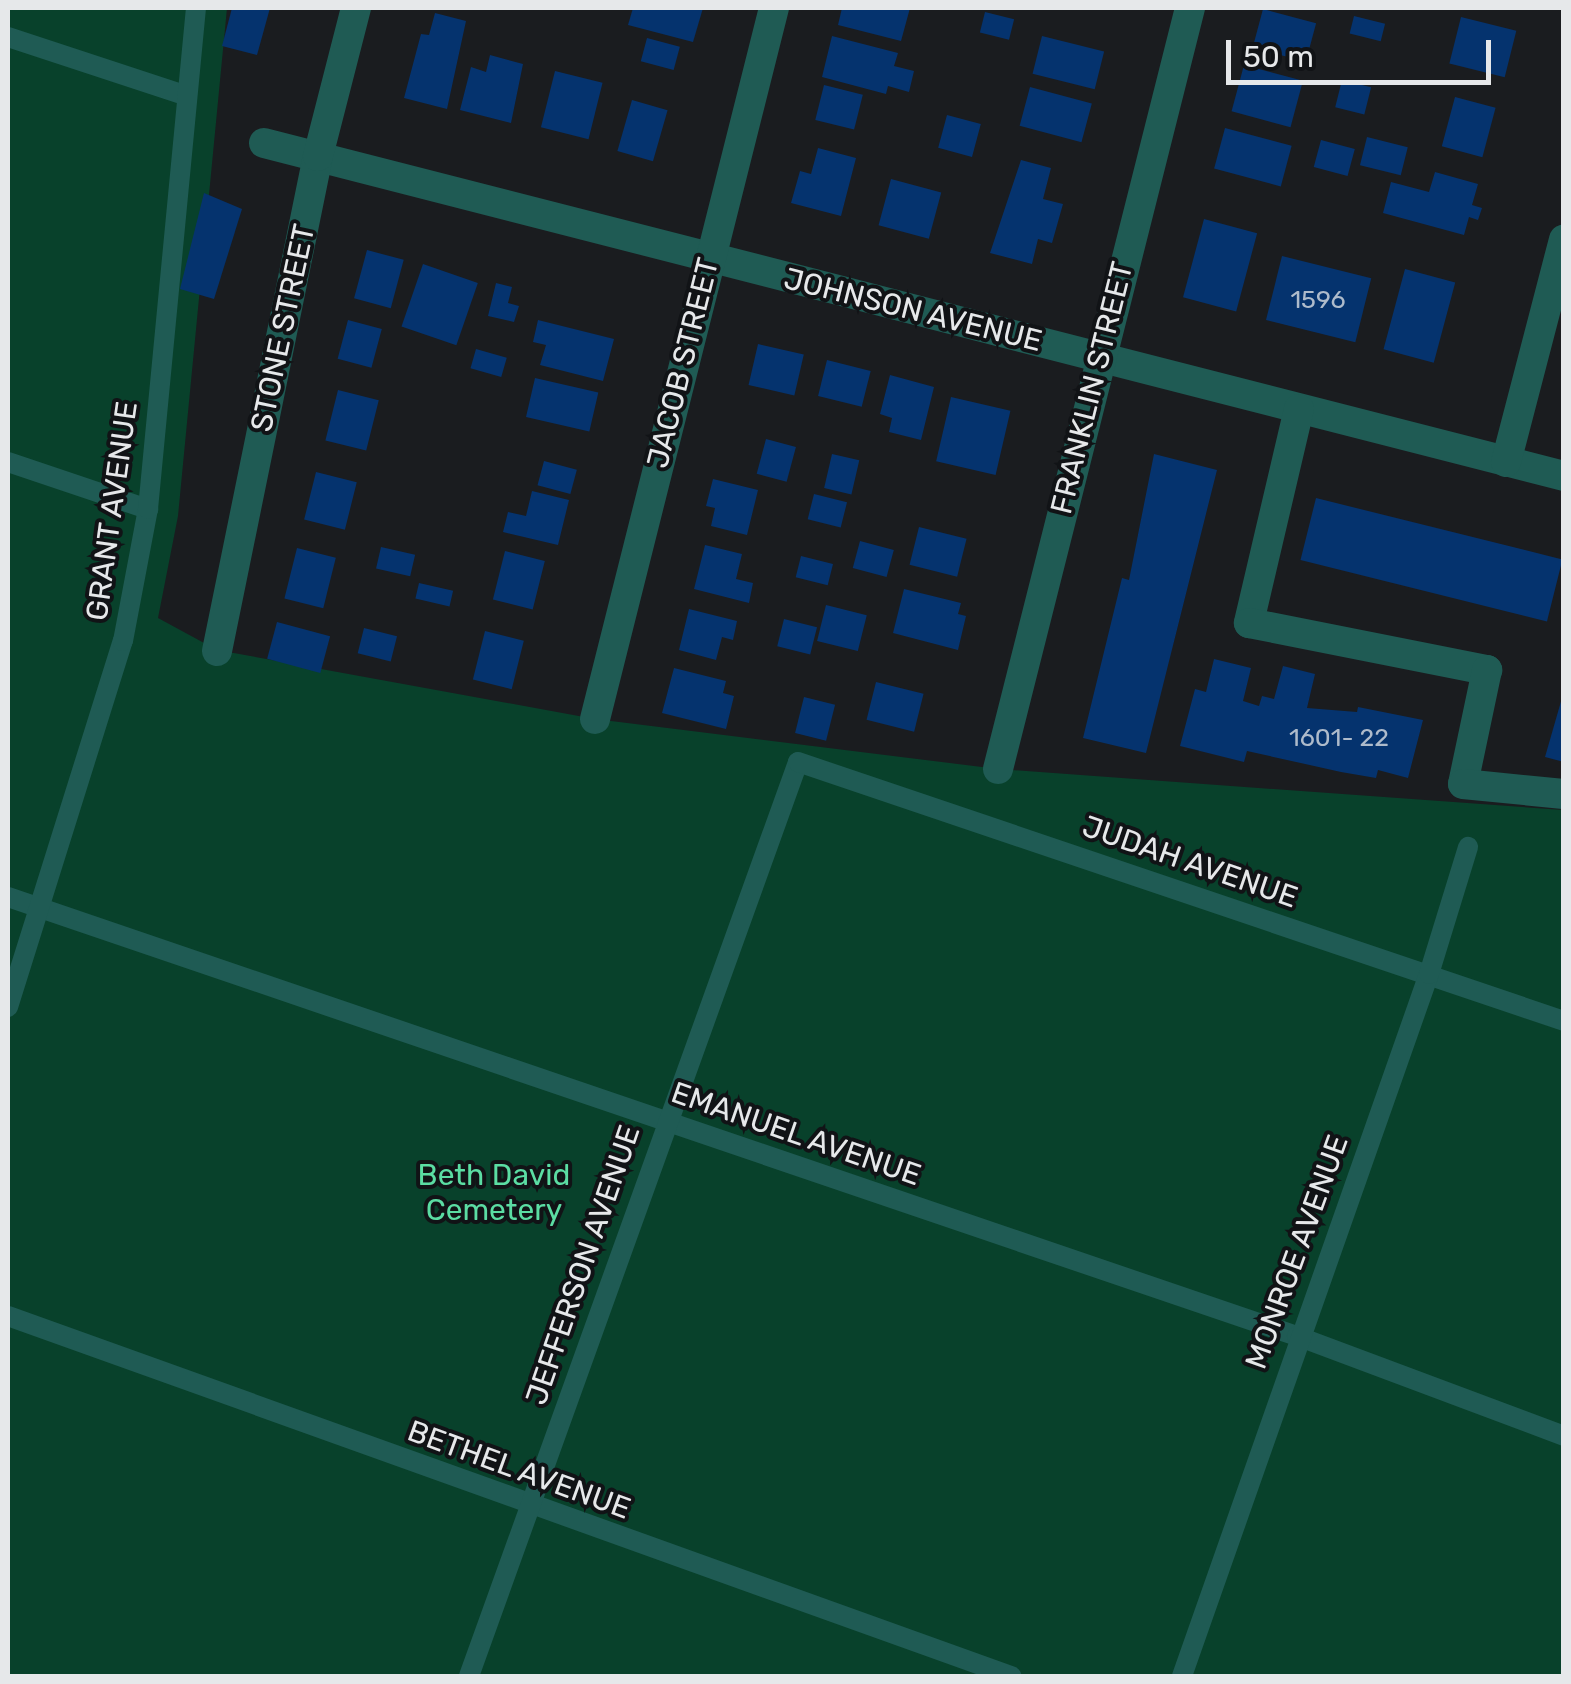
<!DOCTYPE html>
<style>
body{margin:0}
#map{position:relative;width:1571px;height:1684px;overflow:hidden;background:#1a1c1f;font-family:Rubik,sans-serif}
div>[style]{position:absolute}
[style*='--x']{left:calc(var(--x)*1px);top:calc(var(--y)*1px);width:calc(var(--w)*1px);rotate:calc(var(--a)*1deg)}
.green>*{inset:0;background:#08412b}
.building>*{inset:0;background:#05336e;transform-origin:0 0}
.service>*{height:20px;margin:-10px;padding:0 10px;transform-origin:10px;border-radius:10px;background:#1f5b54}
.minor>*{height:30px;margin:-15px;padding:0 15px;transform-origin:15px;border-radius:15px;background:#1f5b54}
span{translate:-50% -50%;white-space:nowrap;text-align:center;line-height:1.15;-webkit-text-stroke:8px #111316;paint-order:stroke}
.number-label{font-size:25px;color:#aebbcb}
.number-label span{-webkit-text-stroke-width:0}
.street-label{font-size:30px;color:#e6e8ea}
.park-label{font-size:30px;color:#5bdda3}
.frame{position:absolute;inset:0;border:10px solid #e6e8ea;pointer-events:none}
.scale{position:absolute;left:1226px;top:40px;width:265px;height:45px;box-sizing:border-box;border:5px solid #e6e8ea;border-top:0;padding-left:12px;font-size:30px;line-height:35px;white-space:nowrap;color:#e6e8ea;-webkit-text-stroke:8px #111316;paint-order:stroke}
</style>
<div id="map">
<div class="green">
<i style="clip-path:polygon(8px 8px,227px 8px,178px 516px,158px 618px,217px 650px,595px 719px,998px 769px,1563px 810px,1563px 1676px,8px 1676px)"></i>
</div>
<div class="building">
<i style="clip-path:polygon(232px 8px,270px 8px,257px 55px,222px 46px)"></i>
<i style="clip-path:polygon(633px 8px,703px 8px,693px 42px,628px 25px)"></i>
<i style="clip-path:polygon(842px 8px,910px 8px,901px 41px,838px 25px)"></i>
<i style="left:1263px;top:9px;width:55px;height:40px;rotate:15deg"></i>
<i style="left:985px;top:12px;width:30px;height:21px;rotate:14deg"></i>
<i style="clip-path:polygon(435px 13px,466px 21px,447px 109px,404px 98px,421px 34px,429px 35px)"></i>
<i style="left:1354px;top:16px;width:32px;height:18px;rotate:14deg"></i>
<i style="left:1461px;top:17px;width:57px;height:48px;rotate:14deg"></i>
<i style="clip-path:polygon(832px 36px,898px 53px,894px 66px,914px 71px,909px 92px,888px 86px,886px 94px,822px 77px)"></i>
<i style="left:1042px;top:36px;width:64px;height:39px;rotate:14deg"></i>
<i style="left:647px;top:38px;width:34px;height:24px;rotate:15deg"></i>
<i style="clip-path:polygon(490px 55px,523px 64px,511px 123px,460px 110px,471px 67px,486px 72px)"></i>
<i style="left:1244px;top:65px;width:61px;height:48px;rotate:15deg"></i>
<i style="left:555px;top:71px;width:49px;height:58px;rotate:14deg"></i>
<i style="left:1342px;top:80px;width:30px;height:28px;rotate:14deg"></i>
<i style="left:824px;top:85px;width:40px;height:36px;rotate:14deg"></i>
<i style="left:1030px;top:87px;width:64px;height:40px;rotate:15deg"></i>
<i style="left:1455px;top:97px;width:42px;height:51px;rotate:15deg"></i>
<i style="left:632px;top:100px;width:37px;height:53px;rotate:16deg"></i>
<i style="left:947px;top:115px;width:35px;height:34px;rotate:15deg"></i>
<i style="left:1225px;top:128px;width:69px;height:42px;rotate:15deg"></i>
<i style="left:1367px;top:137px;width:42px;height:29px;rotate:14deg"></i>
<i style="left:1321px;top:140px;width:35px;height:28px;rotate:15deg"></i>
<i style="clip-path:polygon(818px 148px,856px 158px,841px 216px,791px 203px,800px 171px,811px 174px)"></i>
<i style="clip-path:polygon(1021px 160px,1051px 168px,1043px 199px,1063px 204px,1052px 243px,1038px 239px,1032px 264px,990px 253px)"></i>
<i style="clip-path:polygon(1435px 172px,1478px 184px,1472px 205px,1482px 208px,1478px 220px,1469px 217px,1464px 235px,1383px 213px,1391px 182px,1429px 192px)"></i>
<i style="left:891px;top:179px;width:52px;height:48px;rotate:15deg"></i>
<i style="clip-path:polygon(204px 193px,242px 209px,214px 299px,180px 289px)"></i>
<i style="left:1204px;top:219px;width:55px;height:81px;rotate:15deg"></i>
<i style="left:367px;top:250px;width:38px;height:50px;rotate:15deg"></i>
<i style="left:1282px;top:256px;width:92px;height:66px;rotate:14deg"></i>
<i style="left:423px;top:264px;width:58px;height:66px;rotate:19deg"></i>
<i style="left:1405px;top:269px;width:52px;height:83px;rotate:15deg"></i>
<i style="clip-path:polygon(496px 283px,512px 287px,508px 303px,519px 306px,514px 322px,488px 316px)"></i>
<i style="left:348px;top:320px;width:35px;height:40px;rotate:15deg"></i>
<i style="clip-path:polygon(538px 320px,614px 339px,603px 381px,540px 365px,546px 345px,533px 342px)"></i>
<i style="left:758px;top:344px;width:47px;height:42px;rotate:13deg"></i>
<i style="left:476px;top:349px;width:32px;height:20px;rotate:16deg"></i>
<i style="left:827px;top:360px;width:45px;height:37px;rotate:14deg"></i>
<i style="clip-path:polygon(890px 375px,934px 387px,921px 440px,889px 432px,892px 418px,880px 414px)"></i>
<i style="left:535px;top:378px;width:65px;height:40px;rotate:13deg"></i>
<i style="left:338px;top:390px;width:42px;height:52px;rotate:14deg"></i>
<i style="left:951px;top:397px;width:61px;height:66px;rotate:13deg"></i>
<i style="left:766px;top:439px;width:31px;height:36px;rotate:15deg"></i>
<i style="left:832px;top:454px;width:28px;height:35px;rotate:13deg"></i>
<i style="clip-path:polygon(1154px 454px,1217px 470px,1146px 753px,1083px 738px,1122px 578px,1129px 580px)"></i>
<i style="left:544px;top:461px;width:34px;height:25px;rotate:15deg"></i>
<i style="left:316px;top:472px;width:42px;height:49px;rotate:14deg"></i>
<i style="clip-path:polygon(713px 479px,758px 490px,747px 535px,711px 526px,715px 508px,706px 506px)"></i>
<i style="clip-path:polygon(532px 491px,569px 500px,558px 545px,503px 532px,508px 512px,526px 516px)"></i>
<i style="left:814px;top:494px;width:34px;height:26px;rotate:14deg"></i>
<i style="left:1316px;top:498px;width:254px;height:64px;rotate:14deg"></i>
<i style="left:919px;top:527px;width:49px;height:39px;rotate:14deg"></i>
<i style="left:860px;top:541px;width:35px;height:28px;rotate:15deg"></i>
<i style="clip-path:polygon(705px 545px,742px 554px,736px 579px,753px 583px,749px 603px,694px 589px)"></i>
<i style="left:381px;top:547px;width:35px;height:22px;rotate:13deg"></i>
<i style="left:297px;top:548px;width:40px;height:52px;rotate:14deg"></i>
<i style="left:505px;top:551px;width:41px;height:50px;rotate:14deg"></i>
<i style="left:801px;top:556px;width:33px;height:22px;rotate:14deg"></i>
<i style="left:419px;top:583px;width:35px;height:16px;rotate:13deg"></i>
<i style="clip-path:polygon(904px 589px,961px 603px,958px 614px,966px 616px,958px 650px,893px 633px)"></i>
<i style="left:826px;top:605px;width:42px;height:37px;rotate:14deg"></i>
<i style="clip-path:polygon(689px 609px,737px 621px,733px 640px,722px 637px,716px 660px,679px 650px)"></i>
<i style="left:784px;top:619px;width:34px;height:28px;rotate:14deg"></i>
<i style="left:277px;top:622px;width:55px;height:38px;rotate:15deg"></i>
<i style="left:364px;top:628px;width:34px;height:26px;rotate:14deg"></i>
<i style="left:485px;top:631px;width:40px;height:50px;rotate:14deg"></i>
<i style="clip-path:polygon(1214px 659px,1251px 668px,1243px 701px,1259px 706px,1262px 696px,1274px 699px,1283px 666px,1315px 674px,1307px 708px,1357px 712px,1358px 707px,1423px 720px,1408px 778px,1378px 770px,1376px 778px,1341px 772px,1247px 751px,1244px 762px,1180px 746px,1195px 689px,1206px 692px)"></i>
<i style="clip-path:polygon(674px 668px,726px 681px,723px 693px,734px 696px,726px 729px,662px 713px)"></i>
<i style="left:876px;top:682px;width:49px;height:39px;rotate:14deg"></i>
<i style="clip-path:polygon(1564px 691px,1564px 762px,1545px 757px)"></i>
<i style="left:804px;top:697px;width:32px;height:37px;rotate:14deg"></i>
</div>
<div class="service">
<i style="--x:8;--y:37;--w:188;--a:18.2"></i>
<i style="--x:8;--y:462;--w:148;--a:18.6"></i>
<i style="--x:8;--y:897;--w:1362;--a:18.81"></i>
<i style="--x:1297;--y:1336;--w:285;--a:20.5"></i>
<i style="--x:8;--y:1007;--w:384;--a:-72.6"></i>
<i style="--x:123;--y:641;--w:134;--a:-79.3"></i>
<i style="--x:148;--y:509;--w:503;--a:-84.53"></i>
<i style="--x:8;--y:1316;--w:1066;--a:19.74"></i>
<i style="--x:469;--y:1676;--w:971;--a:-70.2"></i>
<i style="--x:798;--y:762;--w:809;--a:18.68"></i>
<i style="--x:1182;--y:1676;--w:744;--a:-70.62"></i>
<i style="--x:1429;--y:974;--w:133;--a:-72.9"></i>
</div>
<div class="minor">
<i style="--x:264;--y:143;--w:1342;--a:14.37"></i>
<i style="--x:1299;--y:409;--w:220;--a:103.2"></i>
<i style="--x:1249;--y:623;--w:243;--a:11.2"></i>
<i style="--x:1487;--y:670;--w:116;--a:101.9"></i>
<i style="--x:1463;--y:784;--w:101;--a:5.7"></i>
<i style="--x:1506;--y:462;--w:230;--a:-75.4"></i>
<i style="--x:217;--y:651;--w:505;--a:-78.47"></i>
<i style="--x:318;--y:156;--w:153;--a:-75.6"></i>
<i style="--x:595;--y:719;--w:733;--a:-75.87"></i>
<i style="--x:998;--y:769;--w:785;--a:-75.84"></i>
</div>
<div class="number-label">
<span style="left:1318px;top:300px">1596</span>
<span style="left:1339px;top:738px">1601- 22</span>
</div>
<div class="street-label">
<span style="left:913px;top:310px;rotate:14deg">JOHNSON AVENUE</span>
<span style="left:283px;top:328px;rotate:-78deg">STONE STREET</span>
<span style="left:683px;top:363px;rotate:-76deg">JACOB STREET</span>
<span style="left:1092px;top:388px;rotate:-76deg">FRANKLIN STREET</span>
<span style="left:112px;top:511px;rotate:-82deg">GRANT AVENUE</span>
<span style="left:1190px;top:862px;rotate:19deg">JUDAH AVENUE</span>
<span style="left:796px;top:1134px;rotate:19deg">EMANUEL AVENUE</span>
<span style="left:1297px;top:1252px;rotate:-70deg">MONROE AVENUE</span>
<span style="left:583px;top:1265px;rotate:-71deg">JEFFERSON AVENUE</span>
<span style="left:519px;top:1470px;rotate:20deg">BETHEL AVENUE</span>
</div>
<div class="park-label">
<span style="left:494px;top:1192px">Beth David<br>Cemetery</span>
</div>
<div class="frame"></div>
<div class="scale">50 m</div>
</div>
